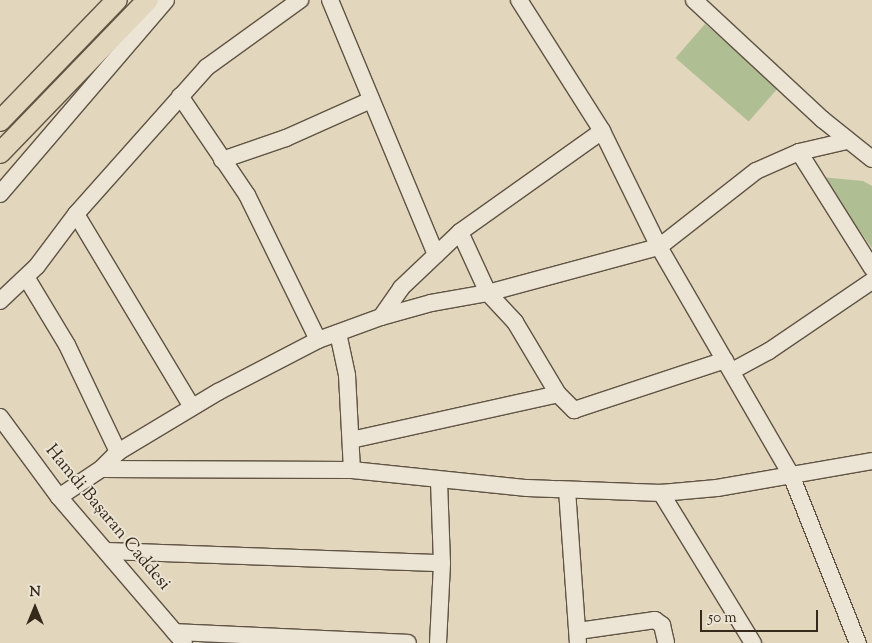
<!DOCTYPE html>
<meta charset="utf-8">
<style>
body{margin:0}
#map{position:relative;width:872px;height:643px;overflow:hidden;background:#e2d6bd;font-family:"Sorts Mill Goudy",serif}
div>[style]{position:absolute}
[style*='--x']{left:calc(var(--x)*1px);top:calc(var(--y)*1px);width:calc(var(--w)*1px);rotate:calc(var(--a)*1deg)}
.green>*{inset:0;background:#b0be94;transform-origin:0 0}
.roads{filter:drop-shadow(1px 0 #605444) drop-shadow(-1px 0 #605444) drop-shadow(0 1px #605444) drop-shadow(0 -1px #605444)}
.minor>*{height:16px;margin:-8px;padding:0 8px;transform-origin:8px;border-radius:8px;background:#ece4d4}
.major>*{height:20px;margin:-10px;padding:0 10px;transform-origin:10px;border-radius:10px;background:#e2d6bd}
span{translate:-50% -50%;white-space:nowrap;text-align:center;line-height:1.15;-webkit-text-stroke:4px #ece4d4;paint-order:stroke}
.street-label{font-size:18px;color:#34291b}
.north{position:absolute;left:10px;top:583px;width:50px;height:50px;-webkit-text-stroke:4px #ece4d4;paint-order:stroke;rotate:0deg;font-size:14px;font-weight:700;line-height:20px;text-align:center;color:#34291b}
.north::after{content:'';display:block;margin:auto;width:18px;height:22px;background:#34291b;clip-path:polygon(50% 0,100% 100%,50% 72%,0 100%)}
.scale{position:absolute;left:700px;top:610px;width:118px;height:22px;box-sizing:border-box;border:2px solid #34291b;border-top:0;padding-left:6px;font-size:15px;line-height:18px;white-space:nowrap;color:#34291b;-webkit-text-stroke:4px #ece4d4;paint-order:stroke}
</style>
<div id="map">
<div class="green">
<i style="left:705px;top:24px;width:97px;height:45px;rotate:41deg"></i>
<i style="clip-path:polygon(821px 177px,863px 181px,872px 186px,872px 248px)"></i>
</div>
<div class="roads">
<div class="minor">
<i style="--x:330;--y:0;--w:276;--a:67.4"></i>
<i style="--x:519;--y:0;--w:155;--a:57.6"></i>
<i style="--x:602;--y:131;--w:129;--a:63.8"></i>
<i style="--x:659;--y:247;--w:263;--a:59.9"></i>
<i style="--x:791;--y:475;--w:181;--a:68.3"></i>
<i style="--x:694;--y:0;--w:175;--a:42.9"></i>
<i style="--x:822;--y:119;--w:64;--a:38.7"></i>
<i style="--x:180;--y:96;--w:120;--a:55.9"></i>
<i style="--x:247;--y:195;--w:161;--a:63.9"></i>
<i style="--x:799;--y:152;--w:137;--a:57.8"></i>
<i style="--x:222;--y:160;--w:68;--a:-19"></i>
<i style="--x:286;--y:138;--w:93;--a:-24.1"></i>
<i style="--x:0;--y:194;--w:255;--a:-49.4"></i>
<i style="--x:76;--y:214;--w:225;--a:59"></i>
<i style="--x:460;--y:232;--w:67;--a:65.3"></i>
<i style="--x:488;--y:293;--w:40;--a:47"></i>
<i style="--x:515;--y:322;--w:84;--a:59.2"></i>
<i style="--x:558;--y:394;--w:23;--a:45"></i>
<i style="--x:574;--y:410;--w:159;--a:-18.3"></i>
<i style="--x:26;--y:277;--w:79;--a:58.9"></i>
<i style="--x:67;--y:345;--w:119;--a:64.5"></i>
<i style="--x:0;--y:301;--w:51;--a:-43.4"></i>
<i style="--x:37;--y:266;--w:65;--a:-53.1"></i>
<i style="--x:76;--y:214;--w:197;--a:-48.3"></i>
<i style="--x:207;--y:67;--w:115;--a:-35.8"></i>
<i style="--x:381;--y:317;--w:35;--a:-55"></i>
<i style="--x:401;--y:288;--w:81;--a:-43.5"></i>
<i style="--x:460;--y:232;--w:174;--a:-35.4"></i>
<i style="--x:338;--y:333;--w:43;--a:77.9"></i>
<i style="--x:347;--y:375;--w:95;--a:87"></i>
<i style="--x:732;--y:371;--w:42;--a:-28.4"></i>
<i style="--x:769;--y:351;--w:125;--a:-34.2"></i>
<i style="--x:0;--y:417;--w:99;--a:53.6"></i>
<i style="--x:59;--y:497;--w:192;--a:49.4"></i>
<i style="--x:351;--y:440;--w:212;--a:-12.5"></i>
<i style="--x:101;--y:469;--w:251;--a:0.2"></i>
<i style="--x:352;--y:470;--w:176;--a:5.9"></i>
<i style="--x:527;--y:488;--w:134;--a:2.1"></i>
<i style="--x:661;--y:493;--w:56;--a:-5.1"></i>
<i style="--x:717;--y:488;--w:157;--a:-9.9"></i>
<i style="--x:567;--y:490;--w:153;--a:85.9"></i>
<i style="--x:661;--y:493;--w:176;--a:58.5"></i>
<i style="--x:59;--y:497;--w:50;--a:-33.7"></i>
<i style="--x:101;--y:469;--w:24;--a:-45"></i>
<i style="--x:118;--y:452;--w:117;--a:-31"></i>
<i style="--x:218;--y:392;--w:113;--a:-27.5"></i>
<i style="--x:318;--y:340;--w:67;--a:-20.1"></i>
<i style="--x:381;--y:317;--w:52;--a:-15.6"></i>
<i style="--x:431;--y:303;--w:58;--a:-10"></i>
<i style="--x:488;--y:293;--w:177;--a:-15.1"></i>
<i style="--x:659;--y:247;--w:123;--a:-38.1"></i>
<i style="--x:756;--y:171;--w:47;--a:-23.8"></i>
<i style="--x:799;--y:152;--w:49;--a:-12.9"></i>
<i style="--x:108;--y:551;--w:334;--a:2.1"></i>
<i style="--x:578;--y:631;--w:78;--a:-8.1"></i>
<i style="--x:655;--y:620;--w:9;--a:36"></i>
<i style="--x:662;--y:625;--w:18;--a:77"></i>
<i style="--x:175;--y:632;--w:233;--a:2.7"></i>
<i style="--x:438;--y:643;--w:80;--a:-87.1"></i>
<i style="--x:442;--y:563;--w:83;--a:-92.1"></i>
</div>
<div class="major">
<i style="--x:0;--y:121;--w:168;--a:-46"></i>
<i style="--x:0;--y:153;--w:213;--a:-46"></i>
</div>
</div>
<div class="street-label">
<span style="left:107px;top:518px;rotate:50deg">Hamdi Başaran Caddesi</span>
</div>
<div class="north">N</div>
<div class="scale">50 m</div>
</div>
